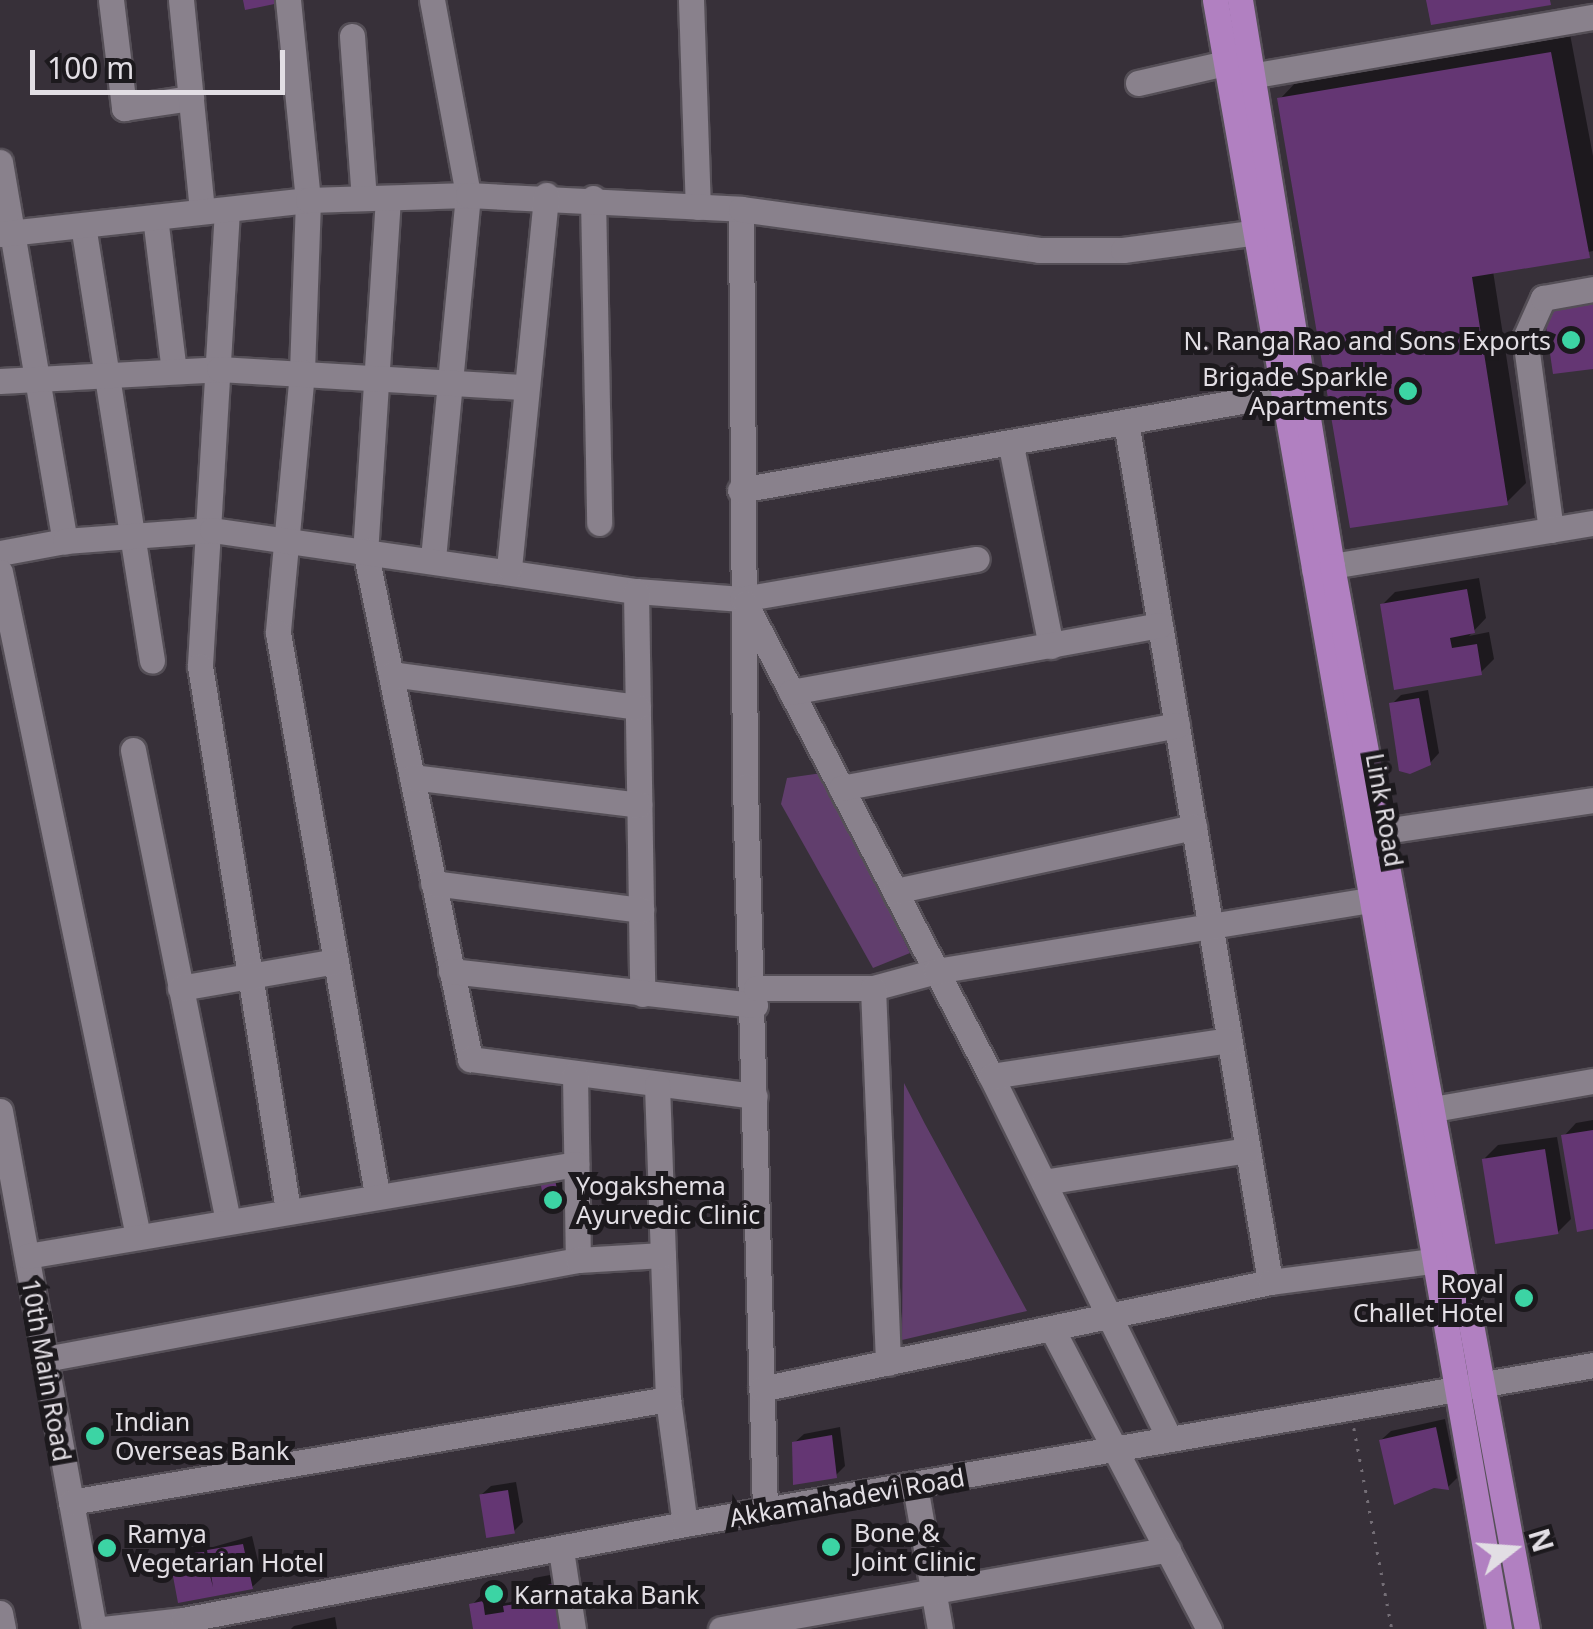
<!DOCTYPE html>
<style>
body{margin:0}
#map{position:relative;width:1593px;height:1629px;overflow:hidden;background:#373039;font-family:"Noto Sans",sans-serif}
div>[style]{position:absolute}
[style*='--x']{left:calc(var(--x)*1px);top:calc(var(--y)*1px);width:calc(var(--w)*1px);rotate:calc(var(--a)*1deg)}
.green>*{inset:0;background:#613e6d}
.shadow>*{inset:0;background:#0007}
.building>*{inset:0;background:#643673;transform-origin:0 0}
.path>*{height:2.5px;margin-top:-1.25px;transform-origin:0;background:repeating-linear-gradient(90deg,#746e76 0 2.5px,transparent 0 10.5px)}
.roads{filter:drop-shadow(2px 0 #554f57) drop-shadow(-2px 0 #554f57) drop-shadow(0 2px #554f57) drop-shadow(0 -2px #554f57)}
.minor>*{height:25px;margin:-12.5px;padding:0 12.5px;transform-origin:12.5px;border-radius:12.5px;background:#89818c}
.major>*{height:25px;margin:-12.5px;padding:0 12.5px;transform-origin:12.5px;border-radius:12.5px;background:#b180c1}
.dots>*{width:28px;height:28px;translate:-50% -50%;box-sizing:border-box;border:5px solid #1c191d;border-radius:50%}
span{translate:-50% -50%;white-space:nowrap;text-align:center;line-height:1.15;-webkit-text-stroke:10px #1c191d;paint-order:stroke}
.poi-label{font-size:25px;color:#e2dee4}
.right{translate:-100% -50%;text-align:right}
.left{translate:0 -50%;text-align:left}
.street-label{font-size:25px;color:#e2dee4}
.north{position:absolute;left:1463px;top:1499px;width:100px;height:100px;-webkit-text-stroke:8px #1c191d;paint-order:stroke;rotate:73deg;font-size:28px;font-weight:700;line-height:40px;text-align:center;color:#e2dee4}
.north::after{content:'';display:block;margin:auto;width:35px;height:45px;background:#e2dee4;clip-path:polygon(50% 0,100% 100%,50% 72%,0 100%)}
.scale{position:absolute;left:30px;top:50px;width:255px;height:45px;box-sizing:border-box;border:5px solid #e2dee4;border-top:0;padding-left:12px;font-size:30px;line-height:35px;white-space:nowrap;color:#e2dee4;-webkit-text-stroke:8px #1c191d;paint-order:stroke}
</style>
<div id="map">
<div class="green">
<i style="clip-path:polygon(822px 773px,910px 953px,873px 968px,781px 804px,787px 778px)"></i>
<i style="clip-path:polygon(904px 1083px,925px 1124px,1027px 1311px,902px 1340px)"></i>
</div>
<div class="shadow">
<i style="clip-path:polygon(1570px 34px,1593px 156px,1593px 251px,1493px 271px,1526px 483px,1507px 502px,1280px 99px,1299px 79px)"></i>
<i style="clip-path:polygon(1593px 295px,1593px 366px,1546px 313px,1559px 300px)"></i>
<i style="clip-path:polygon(1479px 578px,1486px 618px,1469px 636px,1489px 632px,1494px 659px,1481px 672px,1382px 605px,1395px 592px)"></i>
<i style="clip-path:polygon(1428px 690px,1439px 753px,1430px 763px,1392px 704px,1401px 695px)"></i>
<i style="clip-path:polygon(1593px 1120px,1593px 1226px,1564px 1136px,1576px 1123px)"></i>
<i style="clip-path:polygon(1557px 1137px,1571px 1219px,1558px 1232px,1485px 1158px,1498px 1145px)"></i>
<i style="clip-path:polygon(560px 1170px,566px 1201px,560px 1207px,542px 1178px)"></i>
<i style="clip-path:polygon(1445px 1419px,1457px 1478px,1448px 1487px,1381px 1440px,1391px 1431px)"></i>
<i style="clip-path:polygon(840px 1427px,845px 1466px,835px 1476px,794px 1443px,804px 1434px)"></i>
<i style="clip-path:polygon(516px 1482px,523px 1522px,514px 1531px,481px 1495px,491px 1486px)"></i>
<i style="clip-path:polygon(252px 1536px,262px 1578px,252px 1587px,180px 1600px,172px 1556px,181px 1547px,213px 1547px)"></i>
<i style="clip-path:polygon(566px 1572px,576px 1629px,476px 1629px,472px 1605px,484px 1592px,495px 1590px,498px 1604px,511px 1602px,534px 1578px)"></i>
<i style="clip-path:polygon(335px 1617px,337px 1629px,291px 1629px,294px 1626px)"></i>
</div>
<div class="building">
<i style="clip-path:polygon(243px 0,284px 0,284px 2px,245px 10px)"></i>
<i style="clip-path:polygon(1426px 0,1550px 0,1551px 5px,1431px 25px)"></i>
<i style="clip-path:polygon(1551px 52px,1590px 258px,1472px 277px,1508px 505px,1350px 528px,1277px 98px)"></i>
<i style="clip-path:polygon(1593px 304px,1593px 369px,1553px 374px,1544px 312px)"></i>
<i style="clip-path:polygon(1467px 589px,1475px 633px,1450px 638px,1452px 648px,1477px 644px,1482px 675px,1394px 690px,1380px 604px)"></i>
<i style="clip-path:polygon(1419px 698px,1431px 765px,1410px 774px,1399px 771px,1389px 703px)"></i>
<i style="clip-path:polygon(1593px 1130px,1593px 1229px,1577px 1232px,1561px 1135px)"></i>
<i style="left:1545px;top:1149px;width:86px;height:64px;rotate:81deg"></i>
<i style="left:554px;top:1175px;width:35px;height:15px;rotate:78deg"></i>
<i style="clip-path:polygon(1436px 1427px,1449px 1490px,1434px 1488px,1394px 1505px,1379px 1440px)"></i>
<i style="clip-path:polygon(832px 1435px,837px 1478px,793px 1485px,792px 1442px)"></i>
<i style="left:508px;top:1490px;width:44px;height:29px;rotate:81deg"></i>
<i style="clip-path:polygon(243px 1544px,253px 1589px,178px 1603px,169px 1555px,204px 1552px,213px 1587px,207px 1550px)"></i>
<i style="clip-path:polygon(553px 1584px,561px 1629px,473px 1629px,469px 1604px,483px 1601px,485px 1615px,504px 1612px,503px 1606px,521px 1603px,519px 1590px)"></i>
</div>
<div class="path">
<i style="--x:1354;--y:1428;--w:205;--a:79.3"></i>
</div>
<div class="roads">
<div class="minor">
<i style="--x:111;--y:0;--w:109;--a:83.1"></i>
<i style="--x:124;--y:108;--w:68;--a:-8.5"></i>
<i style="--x:181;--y:0;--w:212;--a:84.3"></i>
<i style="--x:288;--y:0;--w:201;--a:84.3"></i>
<i style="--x:308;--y:200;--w:172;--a:92"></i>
<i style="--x:302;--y:372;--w:262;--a:95.3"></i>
<i style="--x:278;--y:633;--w:570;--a:79.99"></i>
<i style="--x:432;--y:0;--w:198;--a:79.5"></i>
<i style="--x:468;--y:195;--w:366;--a:95.5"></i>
<i style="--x:691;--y:0;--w:207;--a:88.1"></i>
<i style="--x:352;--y:36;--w:162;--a:85.8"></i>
<i style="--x:1233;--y:79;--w:365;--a:-9.8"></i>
<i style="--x:1138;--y:83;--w:89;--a:-12.9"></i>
<i style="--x:0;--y:162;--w:385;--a:80.3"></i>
<i style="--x:388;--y:198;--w:353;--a:93.7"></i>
<i style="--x:365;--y:550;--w:520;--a:78.34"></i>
<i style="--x:470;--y:1059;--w:287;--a:7.4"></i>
<i style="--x:593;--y:198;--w:325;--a:88.9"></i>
<i style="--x:741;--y:209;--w:577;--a:89.6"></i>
<i style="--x:745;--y:786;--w:725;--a:88.42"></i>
<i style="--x:227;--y:210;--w:457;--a:93.4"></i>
<i style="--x:200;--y:666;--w:551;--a:80.81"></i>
<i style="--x:155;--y:217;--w:155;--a:83"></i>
<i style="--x:83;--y:225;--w:441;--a:81"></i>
<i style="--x:0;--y:234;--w:310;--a:-6.3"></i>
<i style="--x:308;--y:200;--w:160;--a:-1.8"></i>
<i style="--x:468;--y:195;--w:273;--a:2.9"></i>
<i style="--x:741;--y:209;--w:301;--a:7.8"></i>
<i style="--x:1039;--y:250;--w:84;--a:0"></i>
<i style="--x:1123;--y:250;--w:151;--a:-7.6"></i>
<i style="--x:0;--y:381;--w:219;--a:-3.1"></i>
<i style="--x:219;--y:369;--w:308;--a:3.4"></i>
<i style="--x:1126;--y:422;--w:872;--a:80.49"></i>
<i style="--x:1011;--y:446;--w:204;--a:78.7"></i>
<i style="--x:740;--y:490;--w:556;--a:-10.06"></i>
<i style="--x:1551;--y:530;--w:194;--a:-97.7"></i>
<i style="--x:1525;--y:338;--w:44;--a:-65.8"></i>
<i style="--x:1543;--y:298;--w:51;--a:-10.2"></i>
<i style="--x:0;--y:553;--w:66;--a:-10.5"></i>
<i style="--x:65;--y:541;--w:147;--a:-4.3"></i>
<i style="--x:212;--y:530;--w:428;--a:8.2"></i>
<i style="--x:636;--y:591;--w:106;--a:4.3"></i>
<i style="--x:742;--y:599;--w:238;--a:-9.7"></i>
<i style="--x:509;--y:568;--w:375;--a:-84.3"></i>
<i style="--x:1314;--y:569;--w:283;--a:-9.4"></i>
<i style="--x:0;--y:572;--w:678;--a:78.26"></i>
<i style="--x:636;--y:591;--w:403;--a:89.1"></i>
<i style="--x:745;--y:603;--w:533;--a:62.52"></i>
<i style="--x:991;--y:1076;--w:403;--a:63.8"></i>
<i style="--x:391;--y:674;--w:249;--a:7.6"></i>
<i style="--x:791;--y:692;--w:375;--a:-10.3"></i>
<i style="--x:133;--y:750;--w:480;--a:78.6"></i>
<i style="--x:412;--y:777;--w:229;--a:7"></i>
<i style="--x:841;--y:788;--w:342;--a:-10.6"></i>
<i style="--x:1384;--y:831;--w:211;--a:-8.4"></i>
<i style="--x:433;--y:883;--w:210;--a:7.4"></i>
<i style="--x:895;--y:891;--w:306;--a:-12.1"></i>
<i style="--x:451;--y:971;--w:306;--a:6.4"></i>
<i style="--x:180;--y:988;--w:158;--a:-9.8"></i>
<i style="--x:756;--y:988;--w:117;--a:0"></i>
<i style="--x:873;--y:988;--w:65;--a:-15.1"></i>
<i style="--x:936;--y:971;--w:440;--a:-9.3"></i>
<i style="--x:873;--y:988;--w:375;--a:87.7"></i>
<i style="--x:575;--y:1074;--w:186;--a:89.1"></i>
<i style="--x:991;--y:1076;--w:241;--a:-8.6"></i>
<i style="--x:657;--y:1085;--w:314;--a:88"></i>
<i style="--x:668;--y:1399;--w:126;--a:82.3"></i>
<i style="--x:0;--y:1111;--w:526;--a:79.71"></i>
<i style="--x:1411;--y:1113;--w:185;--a:-10"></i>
<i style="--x:1044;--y:1182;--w:206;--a:-8.9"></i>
<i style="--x:27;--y:1256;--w:557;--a:-9.51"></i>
<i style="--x:1052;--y:1329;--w:339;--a:62.4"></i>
<i style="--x:45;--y:1359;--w:542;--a:-10.52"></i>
<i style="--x:578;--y:1260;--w:85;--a:-3.4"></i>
<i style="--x:761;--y:1389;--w:520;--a:-11.87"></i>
<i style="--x:1270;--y:1282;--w:163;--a:-7.4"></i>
<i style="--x:915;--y:1486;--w:145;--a:80.1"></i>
<i style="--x:71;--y:1502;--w:606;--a:-9.79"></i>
<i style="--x:561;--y:1550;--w:80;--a:81.4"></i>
<i style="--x:0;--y:1613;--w:16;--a:79"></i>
<i style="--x:102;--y:1629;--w:81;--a:-6.3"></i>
<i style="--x:183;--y:1620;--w:511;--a:-10.83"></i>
<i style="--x:685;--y:1524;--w:922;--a:-9.93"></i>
<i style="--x:721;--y:1629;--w:454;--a:-10.1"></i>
</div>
<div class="major">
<i style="--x:1215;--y:0;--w:1654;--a:80.11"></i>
<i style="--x:1240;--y:0;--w:573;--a:80.77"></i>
<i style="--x:1332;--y:566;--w:1081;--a:79.61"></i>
</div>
</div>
<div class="dots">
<i style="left:1571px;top:340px;background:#3cd4a4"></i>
<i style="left:1408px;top:391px;background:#3cd4a4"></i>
<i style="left:553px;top:1200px;background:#3cd4a4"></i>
<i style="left:1524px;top:1298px;background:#3cd4a4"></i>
<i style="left:95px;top:1436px;background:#3cd4a4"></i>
<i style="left:831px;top:1547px;background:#3cd4a4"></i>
<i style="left:107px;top:1548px;background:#3cd4a4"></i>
<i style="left:494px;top:1594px;background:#3cd4a4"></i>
</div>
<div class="poi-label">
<span class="right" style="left:1551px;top:340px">N. Ranga Rao and Sons Exports</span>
<span class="right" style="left:1388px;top:391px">Brigade Sparkle<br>Apartments</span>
<span class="left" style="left:576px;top:1200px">Yogakshema<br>Ayurvedic Clinic</span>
<span class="right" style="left:1504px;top:1298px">Royal<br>Challet Hotel</span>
<span class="left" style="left:115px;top:1436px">Indian<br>Overseas Bank</span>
<span class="left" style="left:854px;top:1547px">Bone &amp;<br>Joint Clinic</span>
<span class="left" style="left:127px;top:1548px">Ramya<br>Vegetarian Hotel</span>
<span class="left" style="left:514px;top:1594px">Karnataka Bank</span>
</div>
<div class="street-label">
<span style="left:1385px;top:810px;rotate:80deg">Link Road</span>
<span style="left:47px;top:1370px;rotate:80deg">10th Main Road</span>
<span style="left:847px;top:1497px;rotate:-10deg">Akkamahadevi Road</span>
</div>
<div class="north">N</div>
<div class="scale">100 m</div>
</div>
